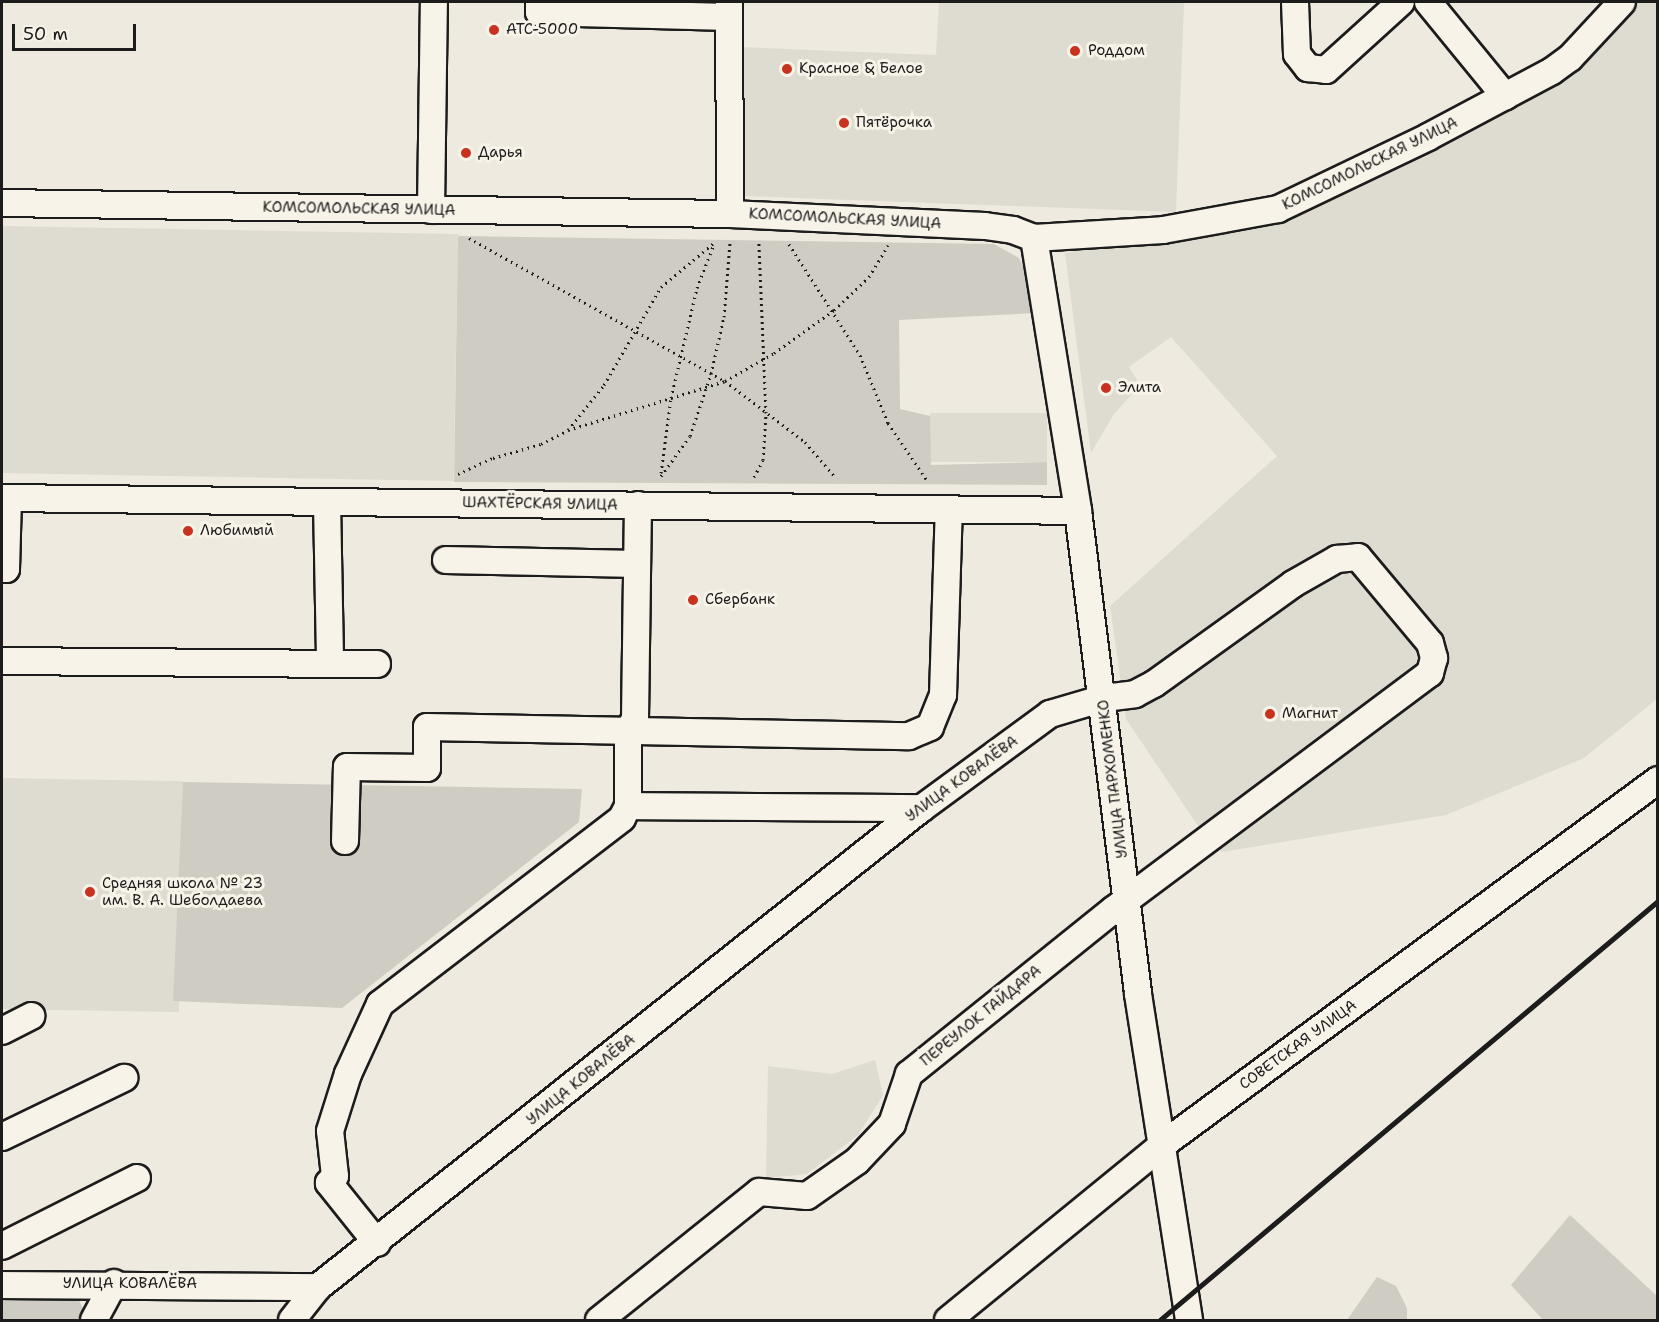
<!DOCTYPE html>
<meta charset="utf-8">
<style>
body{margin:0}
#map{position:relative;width:1659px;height:1322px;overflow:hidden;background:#eeeae0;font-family:"Shantell Sans",sans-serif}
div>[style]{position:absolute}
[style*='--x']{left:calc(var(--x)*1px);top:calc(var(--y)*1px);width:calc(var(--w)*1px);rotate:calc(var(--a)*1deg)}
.built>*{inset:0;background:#dedbd1;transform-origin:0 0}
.green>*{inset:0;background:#cfccc3}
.path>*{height:3px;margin-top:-1.5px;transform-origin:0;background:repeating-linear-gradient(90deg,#1c1c1c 0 1.5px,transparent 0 6px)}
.roads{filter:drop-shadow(2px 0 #1c1c1c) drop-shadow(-2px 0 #1c1c1c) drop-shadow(0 2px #1c1c1c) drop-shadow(0 -2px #1c1c1c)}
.minor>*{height:26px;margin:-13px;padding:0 13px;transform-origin:13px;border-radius:13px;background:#f7f3e8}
.rail>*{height:4.5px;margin:-2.25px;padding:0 2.25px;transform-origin:2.25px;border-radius:2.25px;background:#1c1c1c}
.dots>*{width:16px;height:16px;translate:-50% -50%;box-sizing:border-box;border:3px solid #f7f3e8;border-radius:50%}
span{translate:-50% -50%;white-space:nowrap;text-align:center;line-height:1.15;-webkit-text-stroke:6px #f7f3e8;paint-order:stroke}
.poi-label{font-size:15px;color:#1c1c1c}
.left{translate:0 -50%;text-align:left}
.street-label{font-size:15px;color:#1c1c1c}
.frame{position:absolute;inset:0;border:3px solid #1c1c1c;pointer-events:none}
.scale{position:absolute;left:12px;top:24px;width:124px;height:27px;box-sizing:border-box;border:3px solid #1c1c1c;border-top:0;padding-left:8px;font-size:18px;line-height:21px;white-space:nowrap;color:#1c1c1c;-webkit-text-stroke:4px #f7f3e8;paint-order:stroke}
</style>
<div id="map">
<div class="built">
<i style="clip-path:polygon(939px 2px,1184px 2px,1176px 212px,741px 196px,740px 47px,936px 55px)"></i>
<i style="clip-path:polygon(1634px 2px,1657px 2px,1657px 699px,1584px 758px,1446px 815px,1222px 852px,1196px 823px,1126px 719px,1110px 606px,1277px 456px,1171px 337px,1129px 367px,1140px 385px,1114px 414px,1091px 453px,1065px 253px,1294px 214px,1552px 83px)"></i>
<i style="left:2px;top:226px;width:456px;height:247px;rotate:1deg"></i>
<i style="left:1047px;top:413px;width:49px;height:117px;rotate:90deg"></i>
<i style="left:2px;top:778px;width:181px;height:231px;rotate:1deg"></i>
<i style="clip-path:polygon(875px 1060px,883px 1095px,858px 1135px,807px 1174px,766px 1178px,768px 1066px,832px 1074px)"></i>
</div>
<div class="green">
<i style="clip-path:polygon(458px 236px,994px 244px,1019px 258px,1029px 278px,1035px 313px,899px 320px,900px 409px,930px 416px,931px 465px,1047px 462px,1047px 485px,454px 482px)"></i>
<i style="clip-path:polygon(183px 782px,582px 789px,579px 822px,342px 1008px,173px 1001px)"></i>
<i style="clip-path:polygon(1570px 1215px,1657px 1296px,1657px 1320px,1543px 1320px,1511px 1285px)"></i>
<i style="clip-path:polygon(1377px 1277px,1396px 1286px,1407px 1308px,1407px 1320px,1347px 1320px)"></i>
<i style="clip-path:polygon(2px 1292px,78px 1298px,84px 1311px,84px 1320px,2px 1320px)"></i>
</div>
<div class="path">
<i style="--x:469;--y:238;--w:293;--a:29.2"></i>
<i style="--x:725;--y:381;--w:101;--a:37.3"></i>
<i style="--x:805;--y:442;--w:48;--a:49.3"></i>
<i style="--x:789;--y:244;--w:132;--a:57.4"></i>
<i style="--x:860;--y:355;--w:74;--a:67.6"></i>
<i style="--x:888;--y:423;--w:68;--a:55.8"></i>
<i style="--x:568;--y:430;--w:164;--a:-17.3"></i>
<i style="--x:725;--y:381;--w:56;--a:-29.7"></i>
<i style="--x:774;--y:353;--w:74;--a:-35.6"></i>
<i style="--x:834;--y:310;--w:48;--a:-43.3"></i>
<i style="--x:869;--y:277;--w:37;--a:-59"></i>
<i style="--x:661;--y:473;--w:76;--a:-82.4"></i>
<i style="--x:671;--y:398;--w:113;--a:-76.7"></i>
<i style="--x:697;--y:288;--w:47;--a:-68.9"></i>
<i style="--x:458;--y:474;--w:38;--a:-25"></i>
<i style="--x:493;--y:458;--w:50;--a:-16.3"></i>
<i style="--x:541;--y:444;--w:30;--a:-27"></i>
<i style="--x:568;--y:430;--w:58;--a:-51.3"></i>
<i style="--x:604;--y:385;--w:113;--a:-59.8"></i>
<i style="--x:661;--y:287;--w:70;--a:-39.8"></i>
<i style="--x:661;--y:476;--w:49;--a:-54.1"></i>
<i style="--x:690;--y:436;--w:65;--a:-71.3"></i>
<i style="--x:711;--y:374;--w:58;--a:-77.2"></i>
<i style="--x:724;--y:317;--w:74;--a:-85.4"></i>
<i style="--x:754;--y:477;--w:19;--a:-62"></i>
<i style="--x:763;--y:460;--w:47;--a:-86.3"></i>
<i style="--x:766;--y:413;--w:170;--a:-92.4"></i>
</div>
<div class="roads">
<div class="minor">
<i style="--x:539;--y:2;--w:10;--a:90"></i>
<i style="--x:539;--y:12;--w:190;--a:1.5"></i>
<i style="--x:729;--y:2;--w:212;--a:89.7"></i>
<i style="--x:1295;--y:2;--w:52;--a:87.8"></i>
<i style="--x:1297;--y:54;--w:18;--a:52"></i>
<i style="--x:1308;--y:68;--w:18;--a:6"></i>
<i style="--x:1326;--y:70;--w:101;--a:-42.2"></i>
<i style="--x:1428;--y:2;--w:122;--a:50.7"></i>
<i style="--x:2;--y:203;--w:728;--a:0.87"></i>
<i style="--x:730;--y:214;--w:255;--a:2.7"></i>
<i style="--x:985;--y:226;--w:28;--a:8"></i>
<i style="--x:1013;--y:230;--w:22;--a:21"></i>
<i style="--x:1034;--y:238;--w:129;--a:-3.5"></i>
<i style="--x:1163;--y:230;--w:117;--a:-10.3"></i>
<i style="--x:1278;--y:209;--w:166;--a:-25.6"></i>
<i style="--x:1428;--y:137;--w:140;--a:-28"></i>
<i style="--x:1552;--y:71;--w:22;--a:-36"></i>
<i style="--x:1570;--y:58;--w:76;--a:-47.1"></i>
<i style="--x:431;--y:210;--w:208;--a:-89.2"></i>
<i style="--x:1034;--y:238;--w:277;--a:80.8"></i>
<i style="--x:1078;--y:511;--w:487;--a:82.9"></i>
<i style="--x:1138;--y:994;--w:330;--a:81.1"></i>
<i style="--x:2;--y:498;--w:1076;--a:0.69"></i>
<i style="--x:327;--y:502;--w:162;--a:88.9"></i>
<i style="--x:330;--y:664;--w:47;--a:0"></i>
<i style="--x:446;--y:560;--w:191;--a:1.2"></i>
<i style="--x:2;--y:569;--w:4;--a:0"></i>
<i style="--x:6;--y:569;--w:71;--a:-88.4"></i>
<i style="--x:2;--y:661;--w:328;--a:0.5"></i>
<i style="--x:628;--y:806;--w:294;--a:0.4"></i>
<i style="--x:345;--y:841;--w:74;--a:-88.5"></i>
<i style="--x:347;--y:767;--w:80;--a:0.7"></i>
<i style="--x:427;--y:768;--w:41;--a:-90"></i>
<i style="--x:427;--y:727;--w:482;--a:1.1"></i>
<i style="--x:909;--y:736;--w:23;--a:-23"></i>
<i style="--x:930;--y:727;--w:35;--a:-68"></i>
<i style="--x:943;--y:695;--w:186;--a:-88.2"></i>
<i style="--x:2;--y:1031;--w:33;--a:-27"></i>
<i style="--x:2;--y:1137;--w:136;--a:-25.8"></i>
<i style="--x:377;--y:1243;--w:77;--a:-128.7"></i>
<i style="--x:329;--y:1183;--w:9;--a:-49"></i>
<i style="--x:335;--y:1176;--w:45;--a:-96.3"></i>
<i style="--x:330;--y:1131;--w:60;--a:-72.5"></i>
<i style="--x:348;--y:1074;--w:77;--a:-65.4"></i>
<i style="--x:380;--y:1004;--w:305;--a:-37.5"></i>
<i style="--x:622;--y:818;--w:13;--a:-63"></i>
<i style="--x:628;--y:806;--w:75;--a:-90"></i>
<i style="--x:628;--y:731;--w:14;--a:-60"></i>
<i style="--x:635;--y:719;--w:214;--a:-89.2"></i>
<i style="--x:2;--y:1246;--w:151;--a:-26.7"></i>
<i style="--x:2;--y:1285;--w:316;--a:0.4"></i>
<i style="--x:318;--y:1287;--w:771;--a:-38.42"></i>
<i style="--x:922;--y:808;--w:159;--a:-36.3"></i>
<i style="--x:1050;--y:714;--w:56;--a:-16.5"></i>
<i style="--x:1104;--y:698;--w:31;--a:-7"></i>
<i style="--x:1135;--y:694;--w:21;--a:-28"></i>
<i style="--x:1154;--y:684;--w:171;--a:-35.7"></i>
<i style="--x:1293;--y:584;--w:51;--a:-29.6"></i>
<i style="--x:1337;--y:559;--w:21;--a:-5"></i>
<i style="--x:1358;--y:557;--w:112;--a:50.1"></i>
<i style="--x:1430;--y:643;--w:16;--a:75"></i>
<i style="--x:1434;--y:658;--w:16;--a:105"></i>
<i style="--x:1430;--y:673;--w:396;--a:143.2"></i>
<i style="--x:1113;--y:910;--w:262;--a:141.2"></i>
<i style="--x:909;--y:1074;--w:53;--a:108.8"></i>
<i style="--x:892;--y:1124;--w:51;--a:133.4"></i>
<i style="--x:857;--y:1161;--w:61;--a:145"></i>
<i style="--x:807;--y:1196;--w:48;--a:-175.2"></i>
<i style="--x:759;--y:1192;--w:205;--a:141.3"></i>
<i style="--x:94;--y:1320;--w:42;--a:-61.6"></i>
<i style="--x:292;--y:1320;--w:42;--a:-51.8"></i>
<i style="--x:948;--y:1320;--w:285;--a:-39.2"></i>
<i style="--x:1169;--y:1140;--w:607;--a:-36.36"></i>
</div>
</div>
<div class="rail">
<i style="--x:1160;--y:1320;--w:651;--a:-40.08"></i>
</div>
<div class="dots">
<i style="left:494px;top:30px;background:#c8321e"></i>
<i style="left:1075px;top:51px;background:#c8321e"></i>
<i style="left:787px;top:69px;background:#c8321e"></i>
<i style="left:844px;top:123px;background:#c8321e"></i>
<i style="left:466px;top:153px;background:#c8321e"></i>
<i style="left:1106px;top:388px;background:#c8321e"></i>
<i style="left:188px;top:531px;background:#c8321e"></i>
<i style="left:693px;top:600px;background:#c8321e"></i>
<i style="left:1270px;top:714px;background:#c8321e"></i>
<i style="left:90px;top:892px;background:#c8321e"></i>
</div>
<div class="poi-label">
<span class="left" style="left:506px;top:30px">АТС-5000</span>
<span class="left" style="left:1088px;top:51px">Роддом</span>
<span class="left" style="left:799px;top:69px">Красное &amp; Белое</span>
<span class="left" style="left:856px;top:123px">Пятёрочка</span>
<span class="left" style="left:478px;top:153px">Дарья</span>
<span class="left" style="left:1118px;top:388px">Элита</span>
<span class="left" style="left:200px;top:531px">Любимый</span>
<span class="left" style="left:705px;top:600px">Сбербанк</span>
<span class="left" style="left:1282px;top:714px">Магнит</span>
<span class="left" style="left:102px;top:892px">Средняя школа № 23<br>им. В. А. Шеболдаева</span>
</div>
<div class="street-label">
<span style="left:1370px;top:164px;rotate:-26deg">КОМСОМОЛЬСКАЯ УЛИЦА</span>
<span style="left:359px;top:209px;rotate:1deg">КОМСОМОЛЬСКАЯ УЛИЦА</span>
<span style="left:845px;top:219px;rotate:3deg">КОМСОМОЛЬСКАЯ УЛИЦА</span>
<span style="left:540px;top:504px;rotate:1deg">ШАХТЁРСКАЯ УЛИЦА</span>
<span style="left:962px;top:779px;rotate:-36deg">УЛИЦА КОВАЛЁВА</span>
<span style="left:1113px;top:779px;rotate:-97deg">УЛИЦА ПАРХОМЕНКО</span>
<span style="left:981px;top:1016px;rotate:-39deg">ПЕРЕУЛОК ГАЙДАРА</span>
<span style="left:1298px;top:1045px;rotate:-36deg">СОВЕТСКАЯ УЛИЦА</span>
<span style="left:581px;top:1080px;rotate:-39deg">УЛИЦА КОВАЛЁВА</span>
<span style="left:130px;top:1284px">УЛИЦА КОВАЛЁВА</span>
</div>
<div class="frame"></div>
<div class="scale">50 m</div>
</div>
